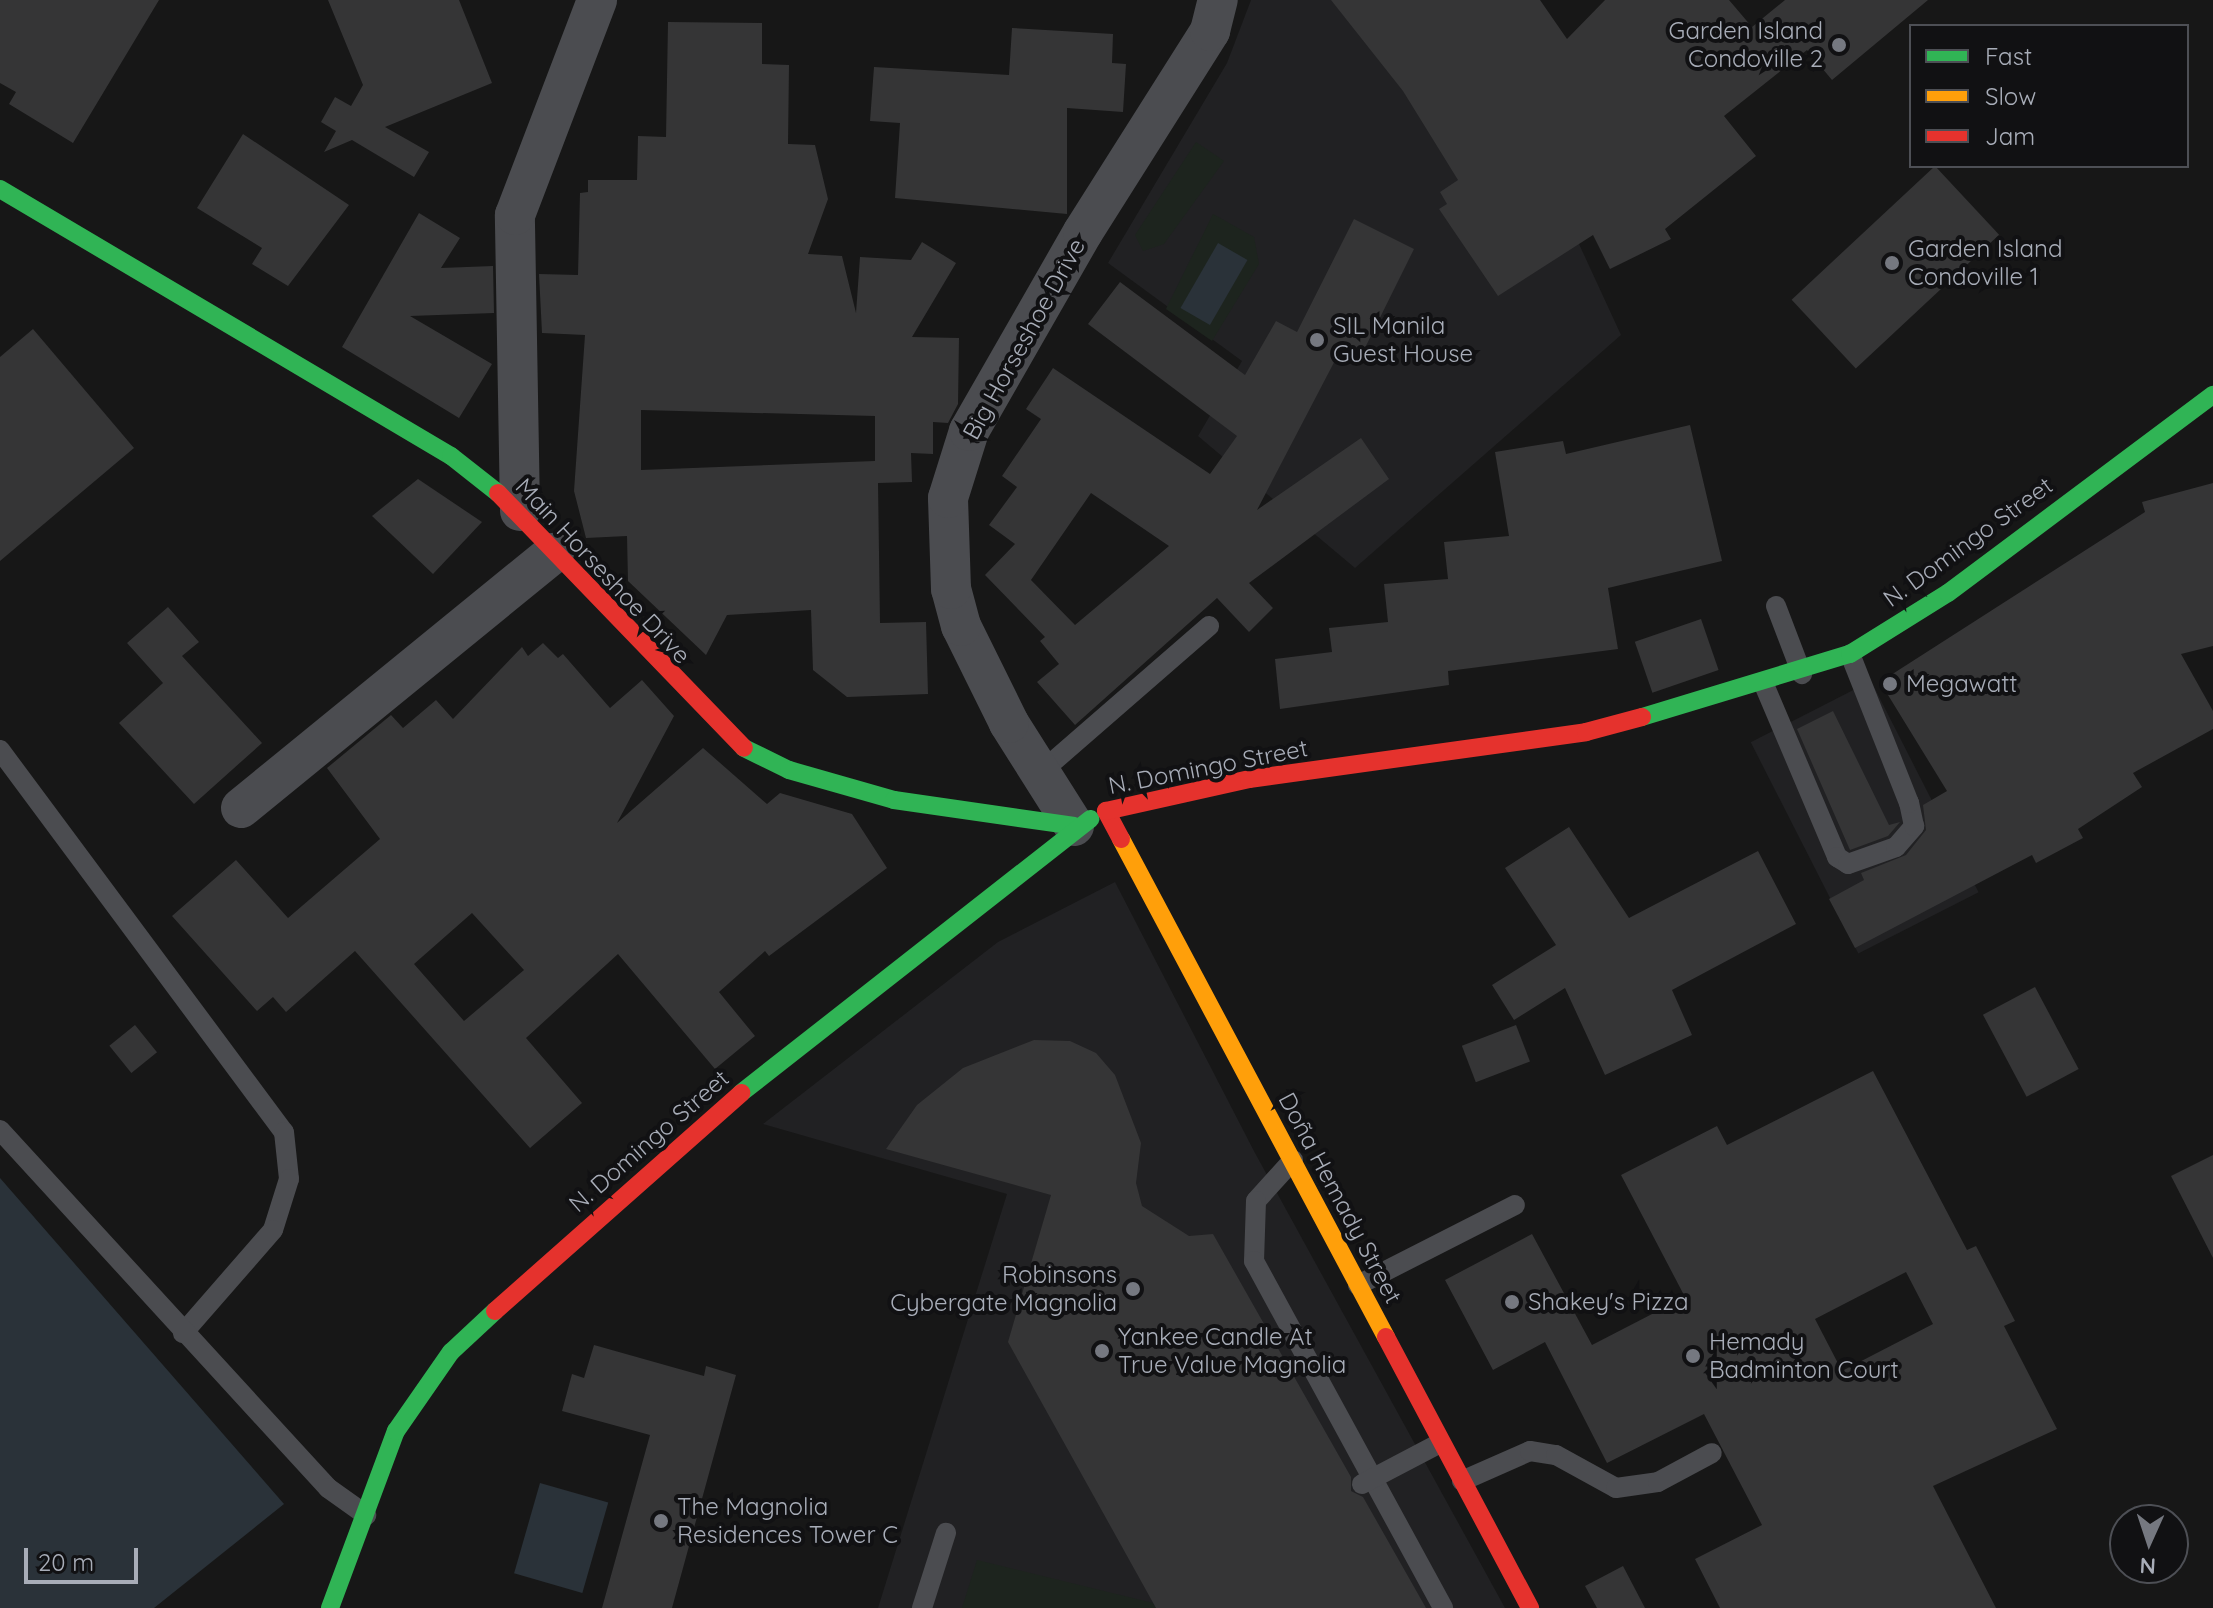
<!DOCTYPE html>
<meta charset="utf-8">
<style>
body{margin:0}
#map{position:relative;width:2213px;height:1608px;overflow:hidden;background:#171717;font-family:Quicksand,sans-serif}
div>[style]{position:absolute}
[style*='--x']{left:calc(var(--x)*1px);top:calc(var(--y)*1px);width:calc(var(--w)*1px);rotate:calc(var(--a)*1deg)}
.built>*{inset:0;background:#212123;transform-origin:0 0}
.green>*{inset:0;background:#1d241e}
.water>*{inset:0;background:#2a3239;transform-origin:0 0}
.building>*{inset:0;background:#353536;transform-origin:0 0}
.lane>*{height:20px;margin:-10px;padding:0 10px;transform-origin:10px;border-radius:10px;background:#4b4c50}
.street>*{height:40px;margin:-20px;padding:0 20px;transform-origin:20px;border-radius:20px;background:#4b4c50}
.fast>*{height:18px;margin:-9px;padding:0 9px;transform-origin:9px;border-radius:9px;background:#30b455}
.slow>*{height:18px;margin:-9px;padding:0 9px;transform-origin:9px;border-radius:9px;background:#ff9f0a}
.jam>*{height:18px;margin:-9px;padding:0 9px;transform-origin:9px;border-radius:9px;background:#e5322d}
.dots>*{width:22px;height:22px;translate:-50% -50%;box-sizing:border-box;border:4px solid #111113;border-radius:50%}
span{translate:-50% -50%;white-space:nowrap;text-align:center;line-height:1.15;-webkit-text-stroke:8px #111113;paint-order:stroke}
.poi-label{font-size:24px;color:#a8adb8}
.right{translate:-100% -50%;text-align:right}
.left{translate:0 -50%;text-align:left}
.street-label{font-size:24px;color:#a8adb8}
.legend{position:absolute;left:1909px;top:24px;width:280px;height:144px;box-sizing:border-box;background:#111113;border:2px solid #4d4f55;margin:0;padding:10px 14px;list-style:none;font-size:24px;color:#a8adb8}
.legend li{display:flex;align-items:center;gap:16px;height:40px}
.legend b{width:40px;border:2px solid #4d4f55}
.north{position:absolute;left:2109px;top:1504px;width:80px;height:80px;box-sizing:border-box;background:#111113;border:2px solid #4d4f55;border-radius:50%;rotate:183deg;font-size:22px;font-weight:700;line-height:32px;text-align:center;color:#a8adb8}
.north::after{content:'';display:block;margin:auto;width:28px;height:36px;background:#757880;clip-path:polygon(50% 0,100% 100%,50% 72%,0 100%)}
.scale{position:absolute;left:24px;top:1548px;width:114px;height:36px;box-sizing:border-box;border:4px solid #a8adb8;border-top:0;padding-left:10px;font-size:24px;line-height:28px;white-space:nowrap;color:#a8adb8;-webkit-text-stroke:6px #111113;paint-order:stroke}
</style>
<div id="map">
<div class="built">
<i style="clip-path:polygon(1251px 0,1440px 0,1508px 90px,1621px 335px,1355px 568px,1198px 436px,1242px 361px,1108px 263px,1227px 63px)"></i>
<i style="left:1871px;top:681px;width:237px;height:135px;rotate:63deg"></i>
<i style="clip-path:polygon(1115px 882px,1255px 1153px,1505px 1608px,878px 1608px,1007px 1194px,763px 1124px,998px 942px)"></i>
</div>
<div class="green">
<i style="clip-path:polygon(1196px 142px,1224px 161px,1164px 244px,1143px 251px,1135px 235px)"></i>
<i style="clip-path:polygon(1213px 214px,1254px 237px,1259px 264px,1212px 341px,1166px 309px)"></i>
<i style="clip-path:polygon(977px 1560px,1153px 1603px,1156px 1608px,962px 1608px)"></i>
</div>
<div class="water">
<i style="left:1218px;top:243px;width:34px;height:75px;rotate:30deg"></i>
<i style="clip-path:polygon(0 1178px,284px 1504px,154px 1608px,0 1608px)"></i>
<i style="left:540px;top:1483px;width:71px;height:94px;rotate:16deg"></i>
</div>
<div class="building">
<i style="clip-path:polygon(0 0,159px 0,73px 143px,9px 104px,16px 92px,0 83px)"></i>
<i style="clip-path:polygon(328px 0,459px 0,492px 83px,385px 127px,429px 152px,414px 177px,352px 140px,324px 152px,336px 131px,321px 122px,335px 97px,351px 106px,363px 85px)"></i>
<i style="clip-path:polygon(1331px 0,1540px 0,1567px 39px,1605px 0,1729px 0,1752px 27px,1785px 0,1928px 0,1832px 80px,1807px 50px,1724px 116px,1756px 156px,1665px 229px,1671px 239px,1610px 269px,1593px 235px,1498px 296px,1439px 209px,1447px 204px,1440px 192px,1458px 180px,1403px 91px)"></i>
<i style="clip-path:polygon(evenodd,668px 22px,762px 23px,762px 64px,789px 65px,788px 144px,815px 145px,828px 199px,808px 254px,842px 256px,856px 313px,860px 257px,911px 260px,922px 242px,956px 263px,912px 337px,959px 338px,958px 404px,948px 423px,933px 422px,933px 454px,911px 453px,912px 482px,878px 483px,880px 623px,926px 622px,928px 694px,847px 697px,813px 670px,811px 610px,727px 615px,706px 655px,628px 581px,627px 536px,586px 538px,574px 491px,585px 335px,542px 333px,539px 274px,578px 275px,580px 193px,588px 192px,588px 180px,637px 180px,638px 136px,666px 137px,668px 22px,641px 410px,875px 416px,875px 461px,641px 470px,641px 410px)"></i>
<i style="clip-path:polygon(1012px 28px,1113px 34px,1112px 63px,1126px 64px,1123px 112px,1067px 108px,1067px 214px,895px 198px,900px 123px,870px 121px,874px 67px,1009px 75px)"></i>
<i style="clip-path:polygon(243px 134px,349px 205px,288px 286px,252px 264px,262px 248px,197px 208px)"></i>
<i style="left:1935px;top:166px;width:94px;height:196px;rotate:47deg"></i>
<i style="clip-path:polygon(419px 213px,460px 238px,441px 268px,493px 266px,494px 313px,410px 316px,492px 364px,459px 418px,342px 347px)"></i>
<i style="clip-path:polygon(evenodd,1354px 219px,1414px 249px,1360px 358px,1341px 349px,1257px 510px,1361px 438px,1389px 479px,1249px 583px,1273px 608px,1249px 632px,1217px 598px,1075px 725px,1037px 682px,1059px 664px,1040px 641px,1045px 637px,985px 575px,1015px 544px,989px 525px,1017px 487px,1002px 476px,1041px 419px,1026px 409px,1053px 368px,1210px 474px,1237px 436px,1088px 324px,1120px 282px,1245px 375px,1276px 321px,1297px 332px,1354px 219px,1091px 493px,1169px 546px,1075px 625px,1031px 580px,1091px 493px)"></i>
<i style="clip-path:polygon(33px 329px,134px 448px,0 561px,0 357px)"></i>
<i style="clip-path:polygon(1690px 425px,1722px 561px,1608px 588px,1618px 649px,1448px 671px,1449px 685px,1280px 709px,1275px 659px,1332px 652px,1329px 628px,1388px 622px,1384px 584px,1448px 579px,1444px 542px,1509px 536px,1495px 452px,1563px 441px,1566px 454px)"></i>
<i style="clip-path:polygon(418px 479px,482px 522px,433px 574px,372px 516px)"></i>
<i style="clip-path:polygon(2213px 483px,2213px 646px,2181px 654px,2213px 711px,2213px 729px,2133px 773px,2142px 787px,2078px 829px,2083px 838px,2036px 863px,2032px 855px,1855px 948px,1829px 899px,1864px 880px,1861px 873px,1906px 855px,1926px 830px,1923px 805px,1947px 791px,1880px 682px,2145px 512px,2142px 502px)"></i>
<i style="clip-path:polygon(168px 607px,199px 642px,182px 656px,262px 743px,194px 804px,119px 723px,163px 683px,127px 643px)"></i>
<i style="left:1701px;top:619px;width:54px;height:70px;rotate:71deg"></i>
<i style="clip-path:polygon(evenodd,543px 643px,558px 658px,563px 654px,610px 708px,642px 680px,674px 716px,617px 823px,703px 748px,767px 804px,780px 793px,852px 814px,887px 868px,769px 956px,765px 951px,719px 992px,755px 1036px,715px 1069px,618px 954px,526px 1038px,582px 1103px,530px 1148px,355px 951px,286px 1012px,273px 997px,257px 1011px,172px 916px,236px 860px,288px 918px,380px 839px,327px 768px,391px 715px,403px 728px,436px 700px,453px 719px,522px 647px,528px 656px,543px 643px,472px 913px,524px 970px,464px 1021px,414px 964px,472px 913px)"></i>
<i style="clip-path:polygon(1833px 711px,1889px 825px,1900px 822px,1888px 836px,1850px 850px,1797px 729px)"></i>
<i style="clip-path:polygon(1569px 827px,1629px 918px,1758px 851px,1796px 924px,1672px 990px,1692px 1035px,1605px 1075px,1565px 988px,1514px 1020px,1492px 985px,1556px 945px,1505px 868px)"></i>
<i style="left:2035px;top:987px;width:93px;height:59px;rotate:62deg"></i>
<i style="left:135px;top:1025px;width:35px;height:33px;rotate:51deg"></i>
<i style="left:1516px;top:1025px;width:39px;height:58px;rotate:69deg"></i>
<i style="clip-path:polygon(1034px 1040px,1070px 1041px,1096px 1053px,1115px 1075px,1141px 1143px,1136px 1183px,1142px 1206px,1189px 1236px,1213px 1234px,1351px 1477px,1351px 1491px,1363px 1497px,1426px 1608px,1156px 1608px,1008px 1342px,1051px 1195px,886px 1149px,917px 1105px,963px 1068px)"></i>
<i style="clip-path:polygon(evenodd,1873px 1071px,1967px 1250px,1976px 1246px,2015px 1321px,2004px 1326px,2057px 1429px,1933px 1486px,1996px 1608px,1720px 1608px,1695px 1559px,1762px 1525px,1704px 1414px,1607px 1463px,1545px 1342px,1493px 1370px,1445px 1280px,1532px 1234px,1592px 1345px,1685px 1297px,1621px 1175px,1717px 1126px,1727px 1145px,1873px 1071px,1906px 1272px,1933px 1324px,1842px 1371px,1815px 1319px,1906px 1272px)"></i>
<i style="clip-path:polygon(2213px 1155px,2213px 1258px,2171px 1176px)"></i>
<i style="clip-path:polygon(594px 1345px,704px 1376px,706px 1366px,736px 1375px,672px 1608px,602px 1608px,650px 1435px,562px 1411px,572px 1374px,584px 1378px)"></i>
<i style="clip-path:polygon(1623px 1566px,1645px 1608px,1597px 1608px,1585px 1586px)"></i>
</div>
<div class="lane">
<i style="--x:1776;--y:606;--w:73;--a:69.1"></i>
<i style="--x:1765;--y:687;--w:185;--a:67"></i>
<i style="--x:1837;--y:857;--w:13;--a:32"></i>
<i style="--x:1848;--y:864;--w:51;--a:-19.5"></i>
<i style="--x:1896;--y:847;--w:28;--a:-49"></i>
<i style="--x:1914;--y:826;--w:24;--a:-102"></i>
<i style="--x:1909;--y:803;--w:160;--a:-111.6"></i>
<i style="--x:0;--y:750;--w:476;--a:53.4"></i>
<i style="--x:284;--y:1132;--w:47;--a:83.9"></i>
<i style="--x:289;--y:1179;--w:53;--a:107.4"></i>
<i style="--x:273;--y:1230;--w:137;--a:131.1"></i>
<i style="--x:1040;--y:773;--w:224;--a:-41"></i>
<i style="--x:0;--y:1130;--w:486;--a:47.5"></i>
<i style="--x:328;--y:1488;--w:47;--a:35.4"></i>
<i style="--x:1293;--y:1160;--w:55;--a:132.1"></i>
<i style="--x:1256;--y:1201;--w:60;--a:91.9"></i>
<i style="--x:1254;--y:1261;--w:395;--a:61.4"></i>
<i style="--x:1358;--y:1285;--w:176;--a:-27"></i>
<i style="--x:1462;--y:1481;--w:74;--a:-23.8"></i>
<i style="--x:1530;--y:1451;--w:26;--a:9"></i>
<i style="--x:1556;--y:1455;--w:68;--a:28.8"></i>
<i style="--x:1616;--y:1488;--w:42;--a:-8.1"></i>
<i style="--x:1658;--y:1482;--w:61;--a:-28.2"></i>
<i style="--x:1362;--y:1484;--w:88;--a:-27.7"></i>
<i style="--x:922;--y:1608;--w:79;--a:-72.3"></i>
</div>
<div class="street">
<i style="--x:520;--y:511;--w:296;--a:-91"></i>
<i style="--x:515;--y:215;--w:230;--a:-69.1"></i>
<i style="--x:241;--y:808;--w:404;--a:-39.2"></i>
<i style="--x:1074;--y:826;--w:122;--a:-122.3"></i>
<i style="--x:1009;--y:723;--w:108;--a:-116.3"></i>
<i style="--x:961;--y:626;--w:38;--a:-105"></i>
<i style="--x:951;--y:589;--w:91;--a:-91.9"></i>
<i style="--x:948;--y:498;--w:70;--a:-72.6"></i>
<i style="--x:969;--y:431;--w:229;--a:-60.2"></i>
<i style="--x:1083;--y:232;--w:238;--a:-57.7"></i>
<i style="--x:1210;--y:31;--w:32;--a:-76"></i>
</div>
<div class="fast">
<i style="--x:0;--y:189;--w:524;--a:30.63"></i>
<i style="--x:451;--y:456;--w:60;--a:38.2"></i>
<i style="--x:1642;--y:717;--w:217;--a:-16.9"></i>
<i style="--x:1850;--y:654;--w:115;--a:-31.9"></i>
<i style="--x:1948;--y:593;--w:331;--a:-36.8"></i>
<i style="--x:744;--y:748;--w:50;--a:26.1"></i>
<i style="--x:789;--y:770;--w:109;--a:15.9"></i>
<i style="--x:894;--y:800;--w:182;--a:8.2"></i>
<i style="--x:741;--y:1093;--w:444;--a:-38.1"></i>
<i style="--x:330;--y:1608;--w:189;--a:-69.6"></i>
<i style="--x:396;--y:1431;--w:96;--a:-55.2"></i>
<i style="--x:451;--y:1352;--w:60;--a:-43"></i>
</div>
<div class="slow">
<i style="--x:1121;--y:839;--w:564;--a:61.98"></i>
</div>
<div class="jam">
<i style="--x:498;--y:493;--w:354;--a:46"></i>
<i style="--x:1121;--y:839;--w:32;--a:-118"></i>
<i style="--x:1106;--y:811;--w:147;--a:-12.6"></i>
<i style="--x:1249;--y:779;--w:340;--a:-7.9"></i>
<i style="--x:1586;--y:732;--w:58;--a:-15"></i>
<i style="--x:495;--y:1311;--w:329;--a:-41.5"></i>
<i style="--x:1386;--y:1337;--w:307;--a:62"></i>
</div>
<div class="dots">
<i style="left:1839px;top:45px;background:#757880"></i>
<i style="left:1892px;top:263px;background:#757880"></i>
<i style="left:1317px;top:340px;background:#757880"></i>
<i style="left:1890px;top:684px;background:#757880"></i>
<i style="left:1133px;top:1289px;background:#757880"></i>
<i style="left:1512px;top:1302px;background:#757880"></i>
<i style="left:1102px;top:1351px;background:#757880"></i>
<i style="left:1693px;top:1356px;background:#757880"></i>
<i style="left:661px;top:1521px;background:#757880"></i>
</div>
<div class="poi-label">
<span class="right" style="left:1823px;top:45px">Garden Island<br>Condoville 2</span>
<span class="left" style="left:1908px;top:263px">Garden Island<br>Condoville 1</span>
<span class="left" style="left:1333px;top:340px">SIL Manila<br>Guest House</span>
<span class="left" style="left:1906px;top:684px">Megawatt</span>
<span class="right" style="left:1117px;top:1289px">Robinsons<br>Cybergate Magnolia</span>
<span class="left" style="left:1528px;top:1302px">Shakey's Pizza</span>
<span class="left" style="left:1118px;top:1351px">Yankee Candle At<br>True Value Magnolia</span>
<span class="left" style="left:1709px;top:1356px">Hemady<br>Badminton Court</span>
<span class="left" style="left:677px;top:1521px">The Magnolia<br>Residences Tower C</span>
</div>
<div class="street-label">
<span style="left:1024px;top:339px;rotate:-61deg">Big Horseshoe Drive</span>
<span style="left:1968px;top:542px;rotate:-36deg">N. Domingo Street</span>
<span style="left:603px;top:571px;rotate:47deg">Main Horseshoe Drive</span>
<span style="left:1208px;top:767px;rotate:-11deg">N. Domingo Street</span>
<span style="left:649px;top:1141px;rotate:-41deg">N. Domingo Street</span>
<span style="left:1340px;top:1198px;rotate:62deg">Doña Hemady Street</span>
</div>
<ul class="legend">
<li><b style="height:10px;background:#30b455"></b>Fast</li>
<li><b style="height:10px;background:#ff9f0a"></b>Slow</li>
<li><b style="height:10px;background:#e5322d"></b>Jam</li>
</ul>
<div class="north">N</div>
<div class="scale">20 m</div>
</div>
